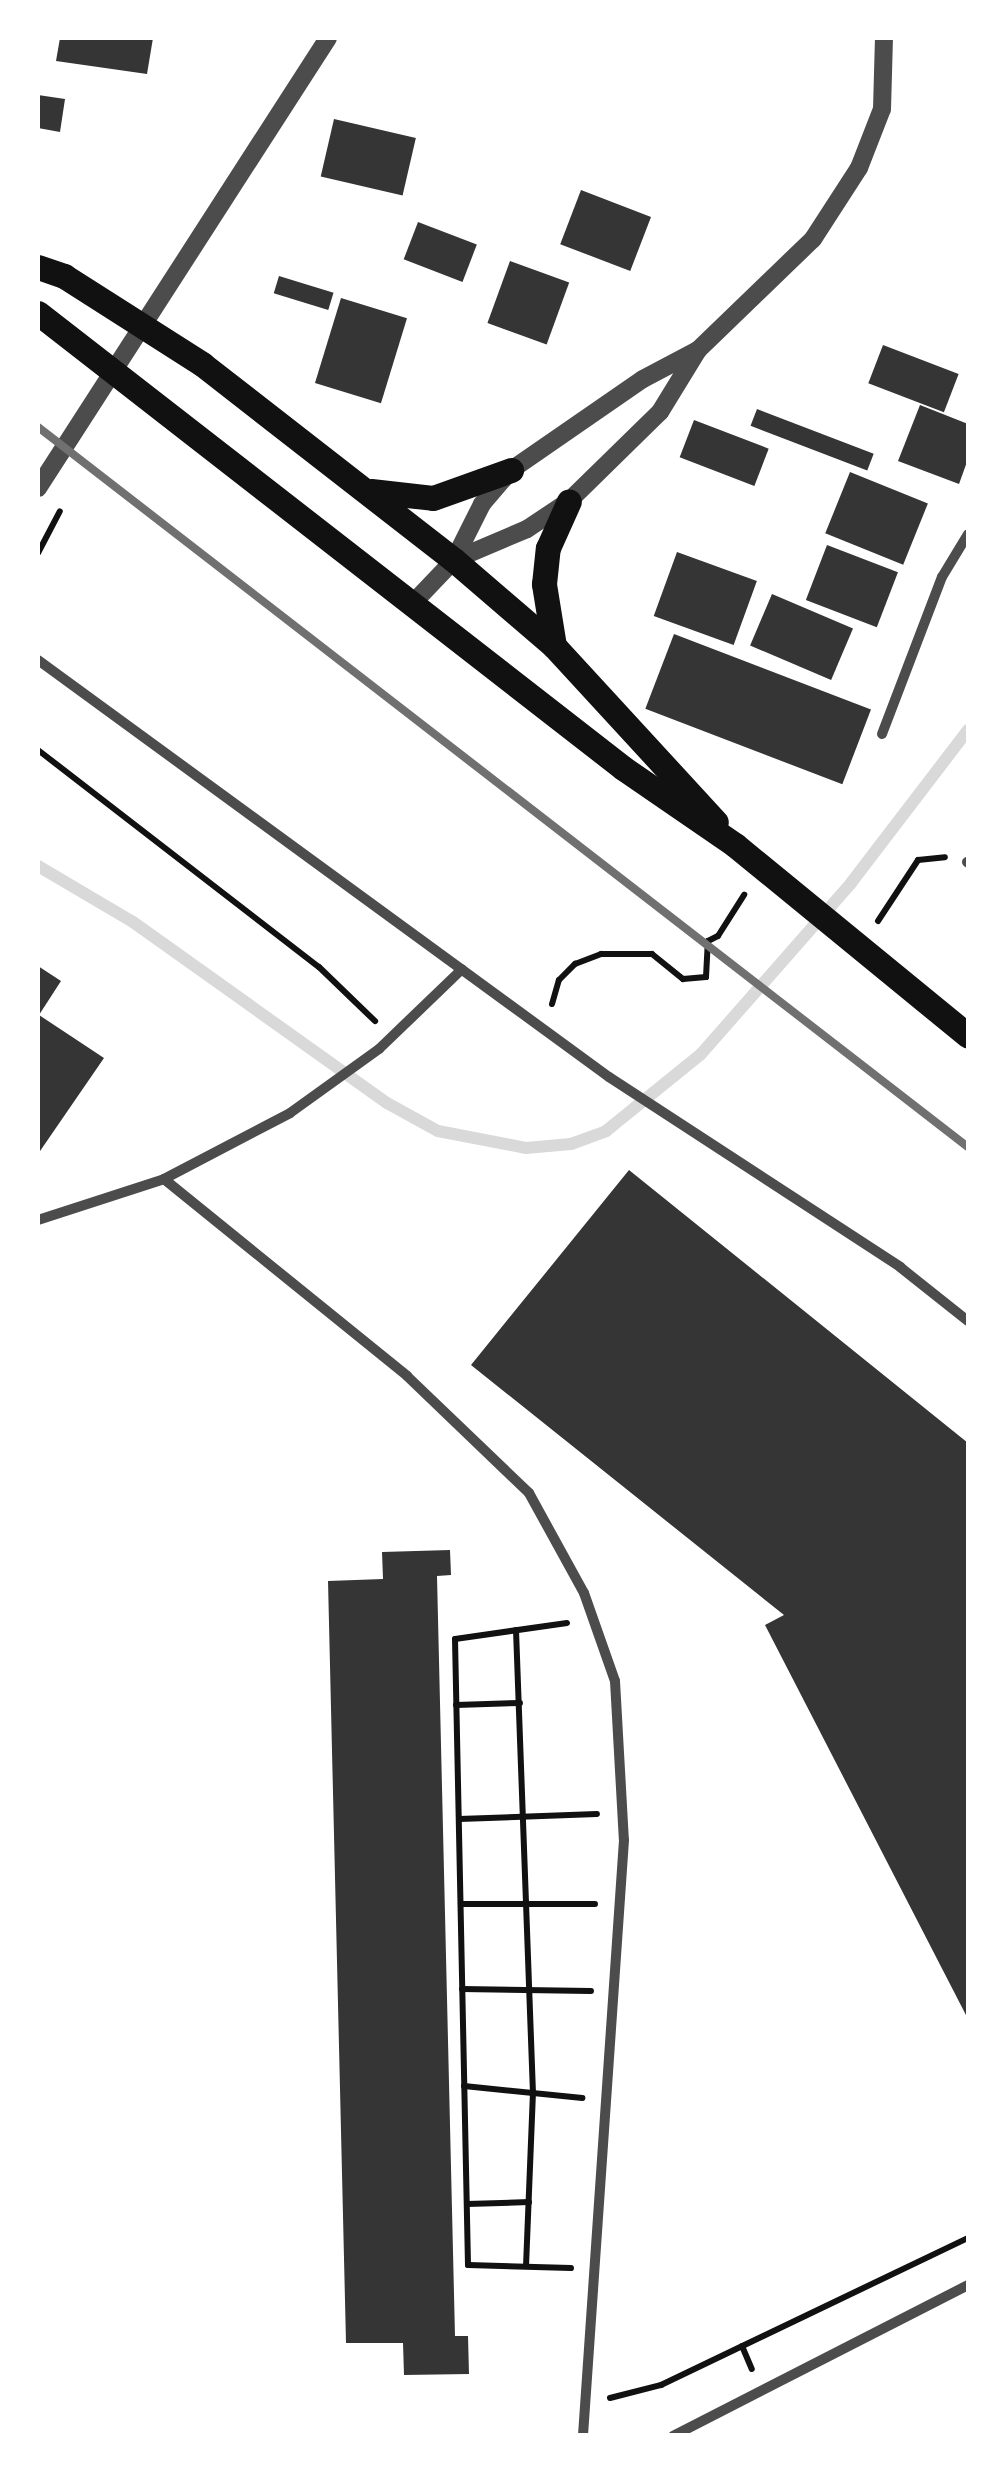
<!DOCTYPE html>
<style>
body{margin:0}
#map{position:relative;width:1006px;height:2473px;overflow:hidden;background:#fff;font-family:Arial,sans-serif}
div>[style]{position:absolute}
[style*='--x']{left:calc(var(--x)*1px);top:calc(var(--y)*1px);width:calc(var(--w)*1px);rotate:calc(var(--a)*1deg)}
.stream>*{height:12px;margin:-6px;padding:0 6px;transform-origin:6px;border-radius:6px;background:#d9d9d9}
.building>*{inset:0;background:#353535;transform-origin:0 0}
.path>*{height:6px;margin:-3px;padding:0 3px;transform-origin:3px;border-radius:3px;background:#111}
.minor>*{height:10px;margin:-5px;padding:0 5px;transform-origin:5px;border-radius:5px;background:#4c4c4c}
.tertiary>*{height:18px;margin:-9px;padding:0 9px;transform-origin:9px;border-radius:9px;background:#4c4c4c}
.primary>*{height:25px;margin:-12.5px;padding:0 12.5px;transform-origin:12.5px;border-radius:12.5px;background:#111}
.rail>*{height:8px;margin:-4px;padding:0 4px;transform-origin:4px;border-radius:4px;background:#707070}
span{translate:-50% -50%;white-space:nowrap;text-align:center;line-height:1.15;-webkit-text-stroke:10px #fff;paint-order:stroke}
.frame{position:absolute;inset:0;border:40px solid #fff;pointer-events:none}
</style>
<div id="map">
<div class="stream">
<i style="--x:38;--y:866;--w:110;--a:30.5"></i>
<i style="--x:133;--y:922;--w:312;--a:35.5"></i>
<i style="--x:387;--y:1103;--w:58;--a:28.8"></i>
<i style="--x:438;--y:1131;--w:90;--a:10.9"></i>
<i style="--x:526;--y:1148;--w:45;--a:-5.1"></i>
<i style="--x:571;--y:1144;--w:37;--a:-20"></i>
<i style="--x:606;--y:1131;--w:122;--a:-39"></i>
<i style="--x:701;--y:1054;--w:227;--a:-48.7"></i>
<i style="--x:851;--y:883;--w:193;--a:-52.6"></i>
</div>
<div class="building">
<i style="clip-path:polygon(60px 38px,153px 38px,147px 74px,56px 61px)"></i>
<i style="clip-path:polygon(38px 95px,65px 99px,60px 132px,38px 128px)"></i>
<i style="left:334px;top:119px;width:84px;height:59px;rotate:13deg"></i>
<i style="left:581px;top:190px;width:75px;height:58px;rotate:21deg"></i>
<i style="left:418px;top:222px;width:63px;height:40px;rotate:21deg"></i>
<i style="left:510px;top:261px;width:63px;height:66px;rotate:20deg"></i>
<i style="left:279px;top:276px;width:57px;height:18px;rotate:17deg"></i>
<i style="left:341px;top:298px;width:69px;height:89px;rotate:17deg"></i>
<i style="left:883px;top:345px;width:81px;height:41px;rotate:21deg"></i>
<i style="clip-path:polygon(920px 405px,968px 424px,968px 459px,959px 484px,898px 461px)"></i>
<i style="left:757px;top:409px;width:125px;height:18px;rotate:21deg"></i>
<i style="left:694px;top:420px;width:80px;height:40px;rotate:21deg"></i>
<i style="left:850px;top:472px;width:84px;height:66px;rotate:22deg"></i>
<i style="left:827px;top:545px;width:76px;height:59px;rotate:21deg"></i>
<i style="left:677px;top:552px;width:85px;height:68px;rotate:20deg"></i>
<i style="left:772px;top:594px;width:88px;height:56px;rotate:23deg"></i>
<i style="left:674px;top:634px;width:211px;height:80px;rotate:21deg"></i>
<i style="clip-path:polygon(38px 966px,61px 981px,39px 1015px,104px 1058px,38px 1154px)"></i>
<i style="clip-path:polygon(629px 1170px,968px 1443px,968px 2019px,765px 1625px,784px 1615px,471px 1365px)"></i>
<i style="clip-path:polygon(450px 1550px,451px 1575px,437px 1576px,455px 2336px,468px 2336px,469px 2374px,404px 2375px,403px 2343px,346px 2343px,328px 1581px,383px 1579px,382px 1552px)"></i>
</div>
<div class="path">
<i style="--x:38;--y:553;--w:47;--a:-62.4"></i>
<i style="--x:38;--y:750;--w:355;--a:37.7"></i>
<i style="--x:319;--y:967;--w:78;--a:44"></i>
<i style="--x:878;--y:921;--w:73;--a:-56.7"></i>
<i style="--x:918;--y:860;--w:27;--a:-6"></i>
<i style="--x:552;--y:1004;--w:25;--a:-74"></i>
<i style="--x:559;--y:980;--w:23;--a:-45"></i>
<i style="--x:575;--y:964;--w:28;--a:-21"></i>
<i style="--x:601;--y:954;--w:51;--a:0"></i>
<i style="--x:652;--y:954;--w:40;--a:39"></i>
<i style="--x:683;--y:979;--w:23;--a:-5"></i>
<i style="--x:706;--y:977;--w:36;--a:-87"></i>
<i style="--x:708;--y:941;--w:11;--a:-27"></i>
<i style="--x:718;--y:936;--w:49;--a:-57.6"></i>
<i style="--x:567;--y:1623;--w:113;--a:171.9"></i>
<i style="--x:455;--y:1639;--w:626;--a:88.81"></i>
<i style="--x:468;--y:2265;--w:103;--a:1.7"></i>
<i style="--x:516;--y:1630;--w:462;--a:87.9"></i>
<i style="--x:533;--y:2092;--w:174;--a:92.3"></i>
<i style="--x:456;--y:1705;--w:64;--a:-1.8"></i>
<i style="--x:459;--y:1819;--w:138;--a:-2.1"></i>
<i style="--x:461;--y:1904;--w:134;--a:0"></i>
<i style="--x:462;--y:1989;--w:129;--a:0.9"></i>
<i style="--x:464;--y:2086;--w:119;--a:5.8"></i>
<i style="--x:467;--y:2204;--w:62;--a:-1.8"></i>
<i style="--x:742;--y:2346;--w:25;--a:67"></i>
<i style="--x:610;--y:2398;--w:53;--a:-14.3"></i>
<i style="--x:661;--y:2385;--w:340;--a:-25.6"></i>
</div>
<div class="minor">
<i style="--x:38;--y:660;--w:707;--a:36.14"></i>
<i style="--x:609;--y:1077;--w:348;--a:33.1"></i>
<i style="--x:900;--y:1267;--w:87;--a:38.5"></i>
<i style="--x:882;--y:734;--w:168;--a:-69.1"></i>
<i style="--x:942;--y:577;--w:50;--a:-58.8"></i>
<i style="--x:967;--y:862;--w:1;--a:45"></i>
<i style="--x:164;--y:1179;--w:313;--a:39"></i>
<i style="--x:407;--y:1376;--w:169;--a:43.8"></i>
<i style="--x:529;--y:1493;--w:114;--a:61.2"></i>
<i style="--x:584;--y:1593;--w:93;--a:70.6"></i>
<i style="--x:615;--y:1681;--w:159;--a:86.8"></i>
<i style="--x:624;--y:1840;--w:597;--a:93.94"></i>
<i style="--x:38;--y:1220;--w:133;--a:-18"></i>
<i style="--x:164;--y:1179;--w:142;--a:-27.6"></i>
<i style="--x:290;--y:1113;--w:110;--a:-35.7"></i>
<i style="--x:379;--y:1049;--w:115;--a:-43.9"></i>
<i style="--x:673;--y:2436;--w:331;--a:-27.1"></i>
</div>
<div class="tertiary">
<i style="--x:38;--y:488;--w:535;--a:-57.2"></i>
<i style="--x:454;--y:560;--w:79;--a:-23"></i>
<i style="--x:527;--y:529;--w:50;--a:-33.7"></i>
<i style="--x:569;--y:501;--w:127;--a:-44.4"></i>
<i style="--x:660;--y:412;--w:73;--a:-58.5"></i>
<i style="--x:698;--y:350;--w:160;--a:-44"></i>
<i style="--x:813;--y:239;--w:85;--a:-57.1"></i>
<i style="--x:859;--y:168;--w:63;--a:-68.7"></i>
<i style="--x:882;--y:109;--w:71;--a:-88.4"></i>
<i style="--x:415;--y:601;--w:57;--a:-46.4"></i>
<i style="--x:454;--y:560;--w:63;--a:-63.4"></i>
<i style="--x:482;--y:504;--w:45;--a:-49.5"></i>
<i style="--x:511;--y:470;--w:160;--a:-34.6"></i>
<i style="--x:643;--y:379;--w:62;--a:-27.8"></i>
</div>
<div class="primary">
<i style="--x:38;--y:267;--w:28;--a:19"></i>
<i style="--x:64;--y:276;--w:164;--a:32.5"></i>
<i style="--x:202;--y:364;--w:319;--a:37.9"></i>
<i style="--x:454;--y:560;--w:132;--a:40.7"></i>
<i style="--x:554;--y:646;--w:239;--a:47.4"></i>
<i style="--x:38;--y:313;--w:741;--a:37.87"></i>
<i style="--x:623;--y:768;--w:136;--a:34.5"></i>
<i style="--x:735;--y:845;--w:301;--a:39.3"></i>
<i style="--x:371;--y:491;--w:62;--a:6.4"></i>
<i style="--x:433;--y:498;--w:83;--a:-19.7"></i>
<i style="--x:554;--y:646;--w:63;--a:-99.2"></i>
<i style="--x:544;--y:584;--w:36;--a:-84"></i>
<i style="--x:548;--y:548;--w:51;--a:-65.9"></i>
</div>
<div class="rail">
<i style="--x:38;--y:427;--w:1176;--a:37.75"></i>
</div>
<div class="frame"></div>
</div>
